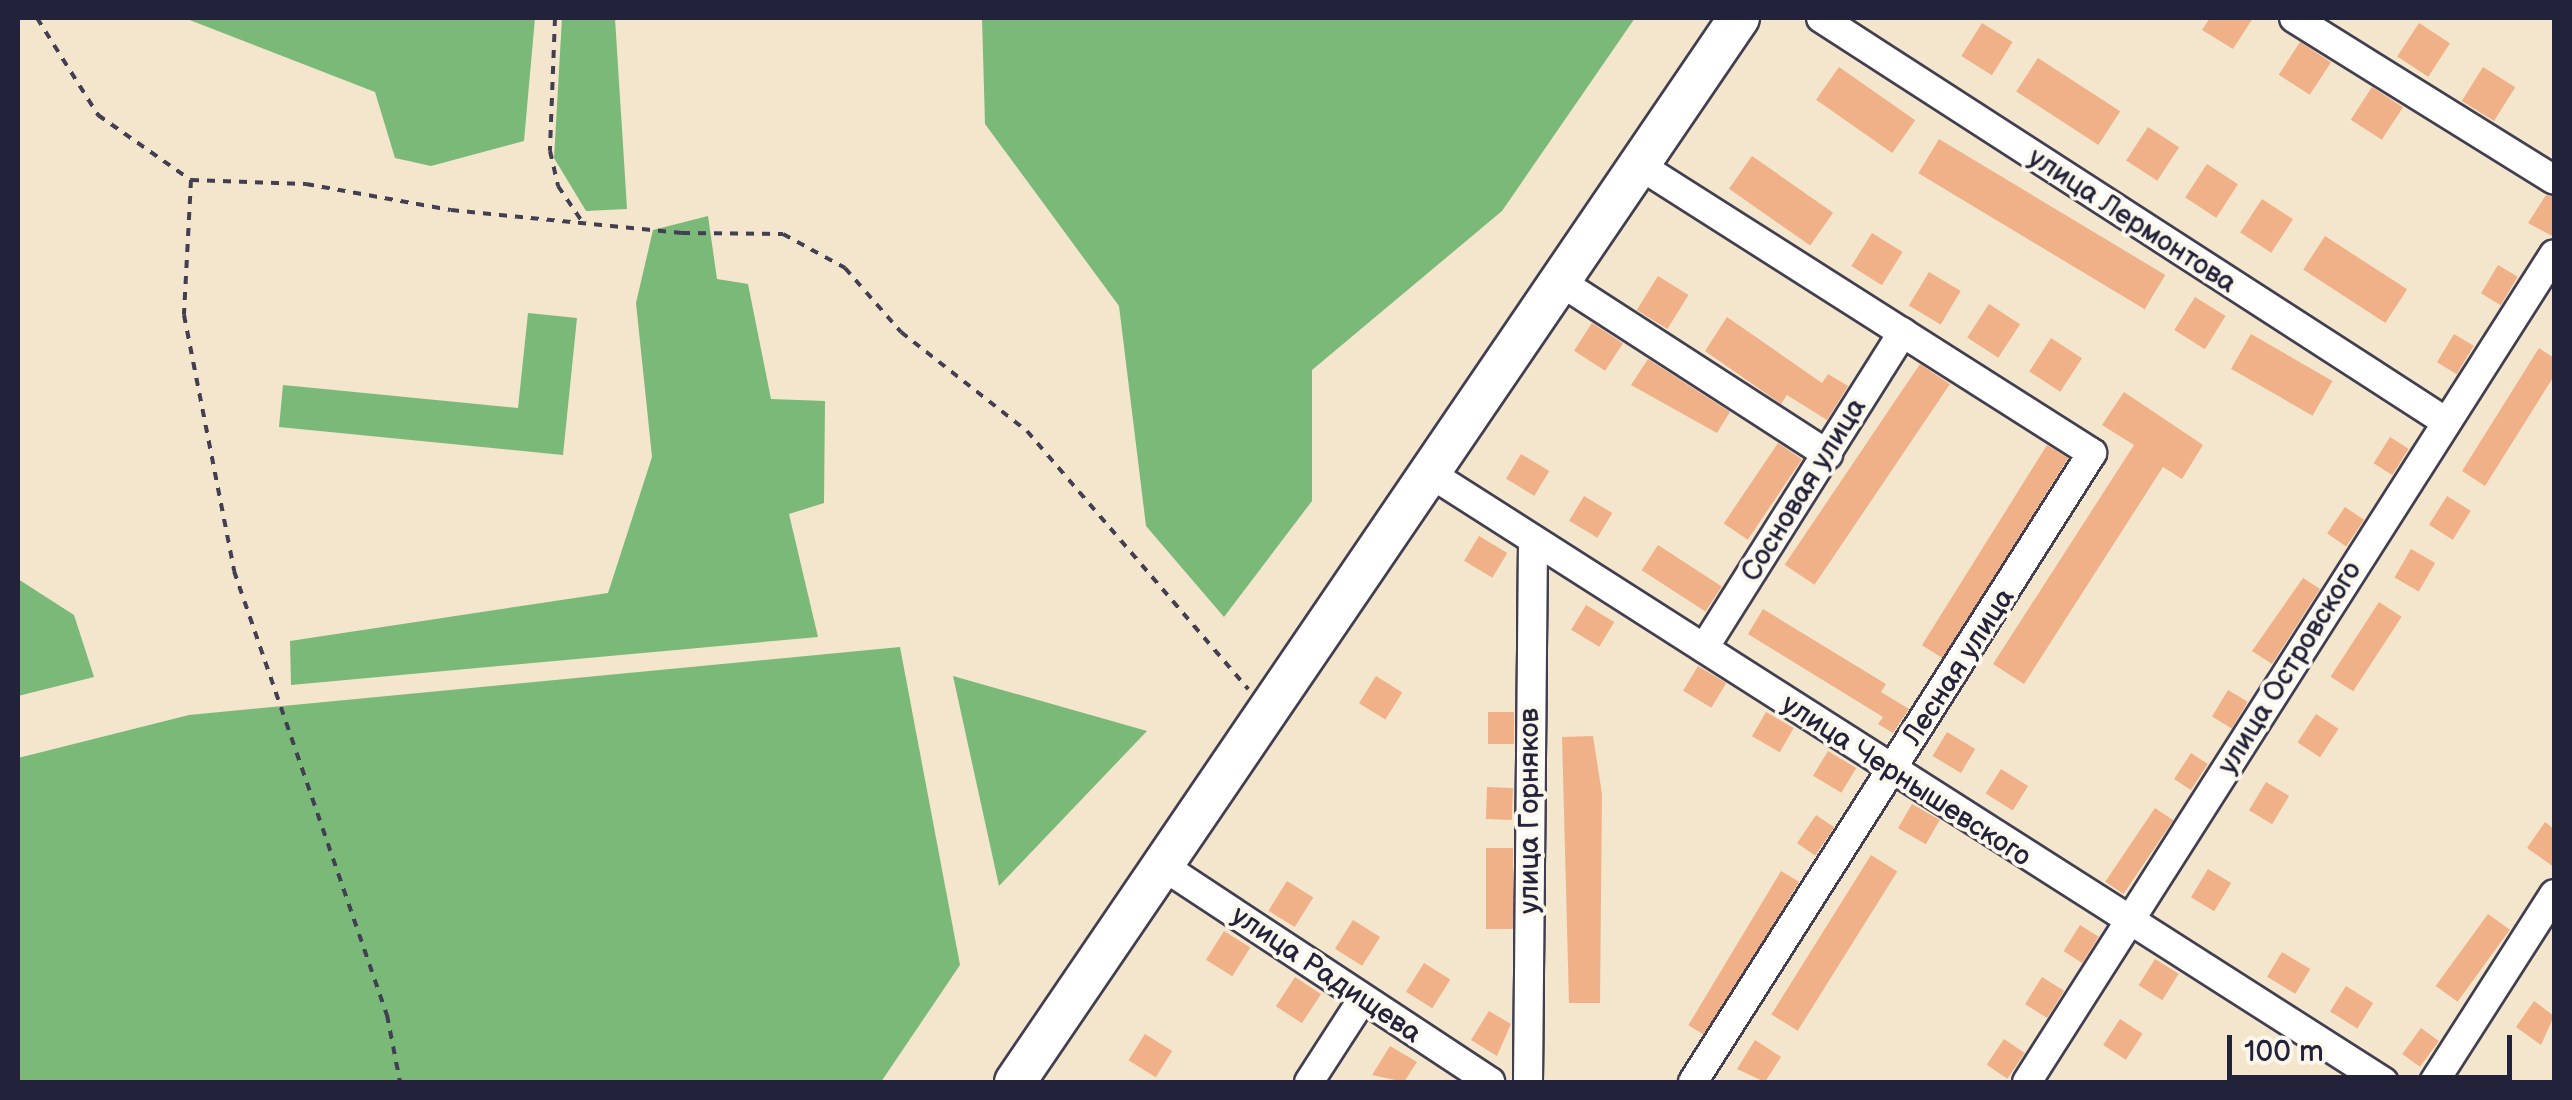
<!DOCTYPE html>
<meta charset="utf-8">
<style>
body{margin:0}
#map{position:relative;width:2572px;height:1100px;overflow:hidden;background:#f3e6cc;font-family:"Balsamiq Sans",sans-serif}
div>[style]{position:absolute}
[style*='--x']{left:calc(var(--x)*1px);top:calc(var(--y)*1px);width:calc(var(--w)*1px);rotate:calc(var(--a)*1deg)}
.forest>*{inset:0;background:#7bb979}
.building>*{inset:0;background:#f0b188;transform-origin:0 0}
.path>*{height:4px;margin-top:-2px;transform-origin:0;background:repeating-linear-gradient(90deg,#413f51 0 8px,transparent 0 16px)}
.roads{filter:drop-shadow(2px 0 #413f51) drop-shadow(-2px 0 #413f51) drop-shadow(0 2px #413f51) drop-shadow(0 -2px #413f51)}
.minor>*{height:28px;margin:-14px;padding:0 14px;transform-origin:14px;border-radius:14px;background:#fff}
.highway>*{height:40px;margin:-20px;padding:0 20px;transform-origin:20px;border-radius:20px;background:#fff}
span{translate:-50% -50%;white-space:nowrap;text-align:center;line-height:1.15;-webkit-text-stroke:8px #fbf7ec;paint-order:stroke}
.street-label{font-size:28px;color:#22223b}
.frame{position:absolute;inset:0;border:20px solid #22223b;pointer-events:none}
.scale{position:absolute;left:2227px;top:1035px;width:285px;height:45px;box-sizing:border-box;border:5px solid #22223b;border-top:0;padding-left:12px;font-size:30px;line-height:35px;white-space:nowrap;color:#22223b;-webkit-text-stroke:8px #fbf7ec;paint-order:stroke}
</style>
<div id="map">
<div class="forest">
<i style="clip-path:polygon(535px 18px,524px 141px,431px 166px,395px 158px,375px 92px,187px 19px)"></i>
<i style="clip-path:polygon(562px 18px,615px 18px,627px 209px,586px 211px,554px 158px)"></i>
<i style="clip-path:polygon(982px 18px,1635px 18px,1502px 211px,1312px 370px,1312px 501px,1224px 617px,1146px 526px,1119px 306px,985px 124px)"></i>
<i style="clip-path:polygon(708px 216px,717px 279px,748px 284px,771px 399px,825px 401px,824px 503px,789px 514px,818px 637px,291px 685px,290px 641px,608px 593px,652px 457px,636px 303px,653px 230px)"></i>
<i style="clip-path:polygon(528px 313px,577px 318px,563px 455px,279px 427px,283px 385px,518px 408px)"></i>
<i style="clip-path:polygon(18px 579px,74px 615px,94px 677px,18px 696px)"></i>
<i style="clip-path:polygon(900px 647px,960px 965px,881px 1082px,18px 1082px,18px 758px,189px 715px)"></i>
<i style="clip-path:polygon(953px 676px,1147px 731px,999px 886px)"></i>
</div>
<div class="building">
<i style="clip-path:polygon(2210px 18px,2253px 18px,2233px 49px,2202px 30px)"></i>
<i style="left:1982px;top:23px;width:36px;height:39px;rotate:32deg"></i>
<i style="left:2419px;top:23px;width:37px;height:40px;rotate:33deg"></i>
<i style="left:2300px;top:42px;width:37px;height:39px;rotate:33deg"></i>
<i style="left:2038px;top:58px;width:98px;height:40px;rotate:33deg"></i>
<i style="left:1839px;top:67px;width:93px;height:40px;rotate:35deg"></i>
<i style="left:2483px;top:67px;width:38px;height:40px;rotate:32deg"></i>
<i style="left:2372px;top:87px;width:37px;height:39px;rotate:33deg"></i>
<i style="left:2148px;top:127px;width:37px;height:40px;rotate:33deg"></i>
<i style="left:1939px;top:139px;width:264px;height:40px;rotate:31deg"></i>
<i style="left:1752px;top:156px;width:99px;height:40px;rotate:35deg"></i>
<i style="left:2207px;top:164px;width:37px;height:40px;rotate:33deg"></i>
<i style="clip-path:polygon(2546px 195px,2554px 197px,2554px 237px,2528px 223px)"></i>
<i style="left:2262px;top:199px;width:37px;height:40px;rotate:33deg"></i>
<i style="left:1872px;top:233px;width:36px;height:39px;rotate:32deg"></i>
<i style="left:2325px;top:236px;width:98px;height:40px;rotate:33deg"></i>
<i style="left:2498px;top:265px;width:23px;height:33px;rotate:31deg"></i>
<i style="left:1929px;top:272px;width:37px;height:39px;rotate:31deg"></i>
<i style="left:1658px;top:276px;width:36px;height:40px;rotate:32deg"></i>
<i style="left:2195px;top:297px;width:36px;height:39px;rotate:32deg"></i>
<i style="left:1989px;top:304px;width:37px;height:40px;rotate:33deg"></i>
<i style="clip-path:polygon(1727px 317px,1822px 383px,1828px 374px,1848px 386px,1827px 420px,1787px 395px,1781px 404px,1705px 351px)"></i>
<i style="left:1592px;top:323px;width:37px;height:33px;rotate:33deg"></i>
<i style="left:2251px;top:334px;width:94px;height:40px;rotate:30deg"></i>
<i style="left:2454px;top:334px;width:23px;height:33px;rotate:31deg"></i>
<i style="left:2051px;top:338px;width:37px;height:40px;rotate:33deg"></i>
<i style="clip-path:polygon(2539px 348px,2554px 358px,2554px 376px,2485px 486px,2462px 471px)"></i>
<i style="clip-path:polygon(1648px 359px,1730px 412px,1717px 433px,1631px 385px)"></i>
<i style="left:1920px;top:364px;width:36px;height:242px;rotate:34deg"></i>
<i style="clip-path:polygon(2124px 392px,2203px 445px,2182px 479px,2163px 467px,2024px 684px,1993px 664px,2134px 445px,2102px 425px)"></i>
<i style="left:2390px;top:437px;width:22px;height:31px;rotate:32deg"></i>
<i style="left:1778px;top:443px;width:29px;height:97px;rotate:34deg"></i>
<i style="left:2047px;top:445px;width:25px;height:236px;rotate:32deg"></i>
<i style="left:1521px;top:454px;width:33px;height:29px;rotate:31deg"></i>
<i style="left:1584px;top:496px;width:33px;height:29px;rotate:31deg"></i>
<i style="left:2447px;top:496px;width:28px;height:34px;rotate:32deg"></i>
<i style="left:2345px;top:507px;width:23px;height:32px;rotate:34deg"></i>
<i style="left:1479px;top:536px;width:33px;height:29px;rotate:31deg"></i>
<i style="left:1658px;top:545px;width:76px;height:30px;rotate:33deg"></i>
<i style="left:2411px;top:549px;width:28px;height:33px;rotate:30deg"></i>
<i style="clip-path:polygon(2303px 578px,2320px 589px,2272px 664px,2252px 651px)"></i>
<i style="left:2379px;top:602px;width:27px;height:89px;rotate:33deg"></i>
<i style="left:1586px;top:605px;width:33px;height:29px;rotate:31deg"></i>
<i style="clip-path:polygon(1763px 609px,1886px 684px,1881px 692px,1909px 709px,1893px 733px,1878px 724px,1883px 717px,1748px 634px)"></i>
<i style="left:1698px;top:666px;width:33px;height:29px;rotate:31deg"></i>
<i style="left:1376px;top:676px;width:31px;height:32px;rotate:32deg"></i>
<i style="left:2228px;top:690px;width:23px;height:31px;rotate:31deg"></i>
<i style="left:1488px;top:712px;width:26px;height:32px"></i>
<i style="left:1766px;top:712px;width:32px;height:28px;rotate:30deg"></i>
<i style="left:2316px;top:714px;width:27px;height:34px;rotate:33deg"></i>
<i style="left:1947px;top:732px;width:33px;height:28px;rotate:31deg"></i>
<i style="clip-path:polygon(1593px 736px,1602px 794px,1600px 1003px,1569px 1003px,1562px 737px)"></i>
<i style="left:1828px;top:751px;width:33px;height:29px;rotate:31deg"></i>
<i style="left:2191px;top:753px;width:20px;height:31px;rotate:33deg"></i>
<i style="left:2001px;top:769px;width:32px;height:29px;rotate:32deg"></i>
<i style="left:2266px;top:782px;width:27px;height:33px;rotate:31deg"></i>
<i style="left:1487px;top:787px;width:26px;height:32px;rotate:2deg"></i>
<i style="left:1912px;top:804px;width:32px;height:28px;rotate:30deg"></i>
<i style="left:2155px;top:808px;width:22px;height:89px;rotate:34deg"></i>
<i style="left:1816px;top:815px;width:22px;height:34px;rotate:34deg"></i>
<i style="clip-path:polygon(2545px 822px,2554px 829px,2554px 867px,2527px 848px)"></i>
<i style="left:1486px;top:848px;width:27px;height:81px"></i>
<i style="left:1871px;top:855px;width:31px;height:188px;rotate:32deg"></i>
<i style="left:2208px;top:869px;width:27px;height:33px;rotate:31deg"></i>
<i style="left:1781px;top:871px;width:21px;height:180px;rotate:31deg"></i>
<i style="left:1287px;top:881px;width:31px;height:35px;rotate:32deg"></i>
<i style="left:2488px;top:914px;width:27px;height:89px;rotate:36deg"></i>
<i style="left:1353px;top:920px;width:32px;height:34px;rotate:32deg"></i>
<i style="left:2080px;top:925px;width:22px;height:31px;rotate:32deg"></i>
<i style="left:1224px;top:931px;width:31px;height:34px;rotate:32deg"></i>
<i style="left:2282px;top:952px;width:33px;height:29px;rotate:31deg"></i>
<i style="left:2155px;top:959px;width:28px;height:31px;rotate:32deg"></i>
<i style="left:1424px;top:963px;width:31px;height:34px;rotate:32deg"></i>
<i style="left:1295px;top:977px;width:31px;height:35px;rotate:33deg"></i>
<i style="left:2042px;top:977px;width:26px;height:32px;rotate:32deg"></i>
<i style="left:2346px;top:986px;width:32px;height:30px;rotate:32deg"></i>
<i style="clip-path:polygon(2534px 1001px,2554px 1016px,2541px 1045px,2516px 1027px)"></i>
<i style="clip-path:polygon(1489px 1011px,1511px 1024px,1497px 1056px,1471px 1040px)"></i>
<i style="left:2120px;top:1019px;width:27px;height:31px;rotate:33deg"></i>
<i style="left:2421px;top:1028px;width:22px;height:32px;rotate:36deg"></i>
<i style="left:1145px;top:1034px;width:32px;height:31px;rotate:32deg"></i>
<i style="left:2004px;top:1039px;width:25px;height:31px;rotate:34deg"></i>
<i style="clip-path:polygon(1755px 1040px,1781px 1057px,1765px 1082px,1737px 1069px)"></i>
<i style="clip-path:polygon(1390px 1046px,1417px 1062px,1404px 1082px,1372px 1075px)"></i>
</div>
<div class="path">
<i style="--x:37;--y:18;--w:115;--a:57.8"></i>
<i style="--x:98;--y:115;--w:113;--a:35"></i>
<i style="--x:191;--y:180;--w:115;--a:2"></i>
<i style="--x:306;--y:184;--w:147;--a:10.2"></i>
<i style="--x:451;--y:210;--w:232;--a:5.7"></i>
<i style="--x:682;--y:233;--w:101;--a:0.6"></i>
<i style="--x:783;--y:234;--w:71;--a:28.7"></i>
<i style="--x:845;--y:268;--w:85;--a:48.8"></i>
<i style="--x:901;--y:332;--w:160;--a:38.2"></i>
<i style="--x:1027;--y:431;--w:340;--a:49.4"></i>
<i style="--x:555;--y:18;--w:133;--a:92.2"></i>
<i style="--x:550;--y:151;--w:36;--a:77"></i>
<i style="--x:558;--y:186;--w:41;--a:55.9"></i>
<i style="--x:191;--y:180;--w:135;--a:93"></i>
<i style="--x:184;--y:315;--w:261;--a:78.9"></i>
<i style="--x:234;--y:571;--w:470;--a:71"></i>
<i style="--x:387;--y:1015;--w:68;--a:79"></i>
</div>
<div class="roads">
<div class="minor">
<i style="--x:1821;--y:18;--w:743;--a:32.86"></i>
<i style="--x:2294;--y:18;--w:306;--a:31.9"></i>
<i style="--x:1639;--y:165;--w:537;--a:32.45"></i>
<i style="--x:2092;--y:453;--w:745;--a:122.39"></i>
<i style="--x:1561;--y:282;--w:318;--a:32.9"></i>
<i style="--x:1431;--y:474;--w:1130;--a:32.54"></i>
<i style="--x:1704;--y:648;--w:373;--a:-57.8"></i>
<i style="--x:1163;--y:866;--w:392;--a:33.4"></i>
<i style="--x:1309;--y:1082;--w:98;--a:-57.1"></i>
<i style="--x:1528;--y:1082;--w:542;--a:-89.47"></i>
<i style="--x:2027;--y:1082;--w:981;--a:-57.52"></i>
<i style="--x:2434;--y:1082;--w:223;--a:-57.4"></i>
</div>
<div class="highway">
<i style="--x:1015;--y:1082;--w:1287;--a:-55.77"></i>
</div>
</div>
<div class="street-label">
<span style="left:2132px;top:221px;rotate:33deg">улица Лермонтова</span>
<span style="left:1804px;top:490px;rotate:-58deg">Сосновая улица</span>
<span style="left:1959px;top:667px;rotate:-57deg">Лесная улица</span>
<span style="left:2290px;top:668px;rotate:-58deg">улица Островского</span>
<span style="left:1906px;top:781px;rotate:33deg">улица Чернышевского</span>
<span style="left:1530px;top:811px;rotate:-90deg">улица Горняков</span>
<span style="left:1326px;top:975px;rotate:34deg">улица Радищева</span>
</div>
<div class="frame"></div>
<div class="scale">100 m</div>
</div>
